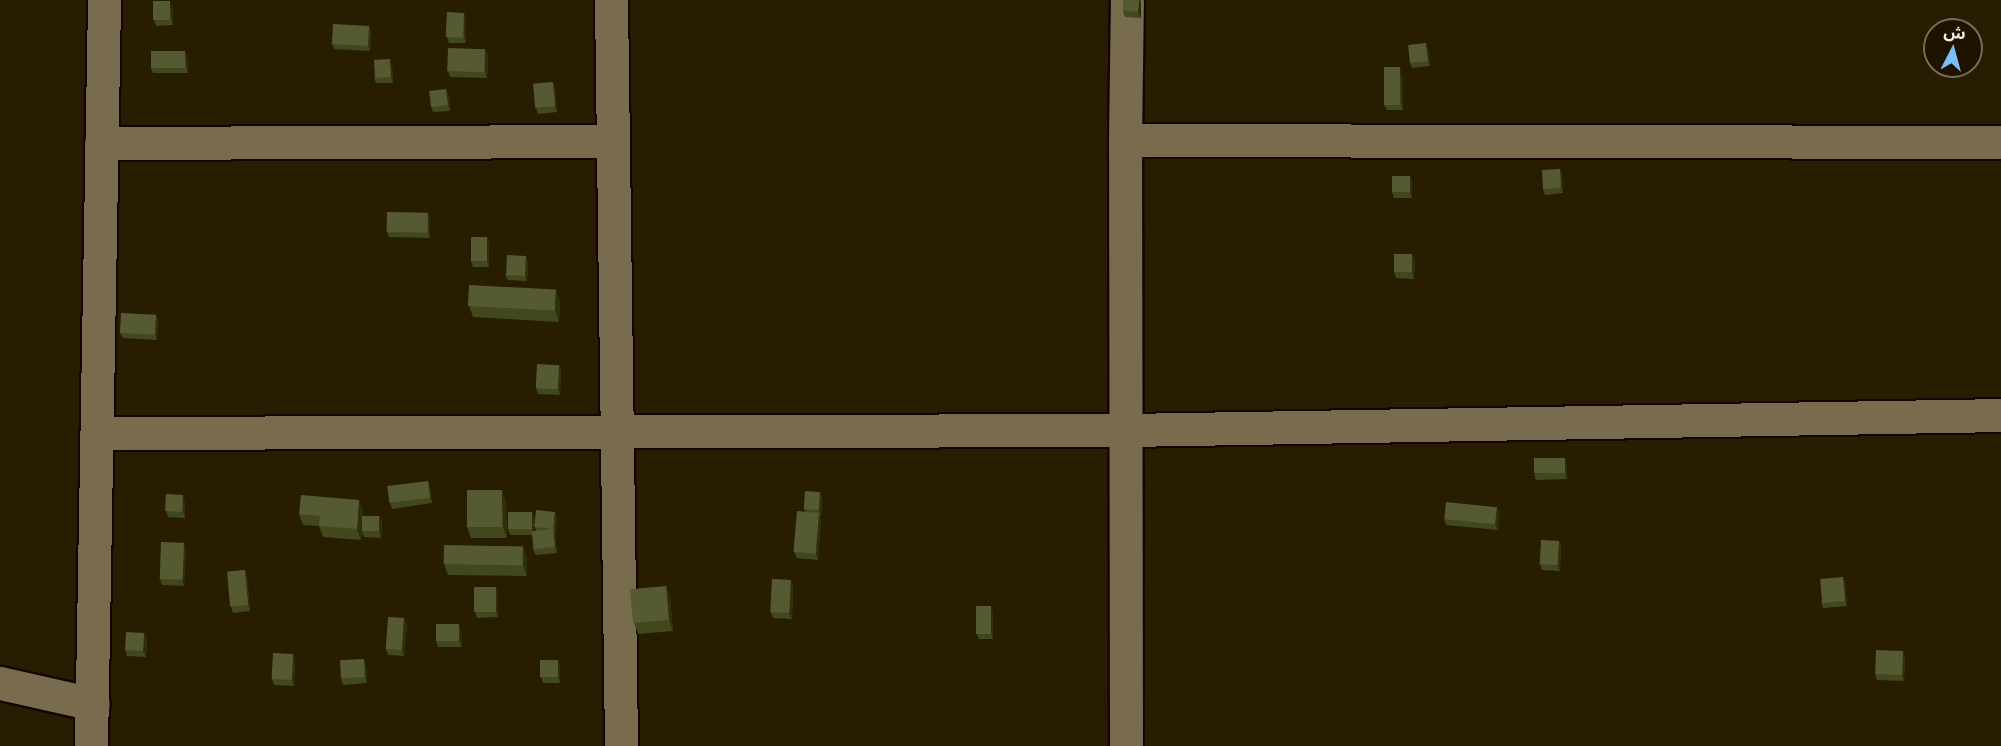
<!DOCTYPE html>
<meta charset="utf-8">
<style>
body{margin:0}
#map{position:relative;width:2001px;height:746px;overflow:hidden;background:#281c01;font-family:Ubuntu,"Noto Sans Arabic",sans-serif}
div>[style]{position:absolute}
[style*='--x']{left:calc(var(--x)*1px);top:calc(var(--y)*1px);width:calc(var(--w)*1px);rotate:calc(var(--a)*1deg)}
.roads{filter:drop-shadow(2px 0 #110600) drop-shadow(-2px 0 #110600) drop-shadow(0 2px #110600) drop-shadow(0 -2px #110600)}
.street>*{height:33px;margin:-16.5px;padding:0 16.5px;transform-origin:16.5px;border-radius:16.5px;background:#796b4d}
.wall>*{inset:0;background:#42481e}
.shaded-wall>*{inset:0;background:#302f0a}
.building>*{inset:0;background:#565a33;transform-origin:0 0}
span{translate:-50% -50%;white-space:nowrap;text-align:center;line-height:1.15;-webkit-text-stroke:4.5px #1f1300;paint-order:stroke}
.north{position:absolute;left:1923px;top:18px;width:60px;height:60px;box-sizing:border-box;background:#1f1300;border:2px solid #756b58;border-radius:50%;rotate:6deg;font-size:16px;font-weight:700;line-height:24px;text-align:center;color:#f5eedd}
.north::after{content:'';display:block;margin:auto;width:21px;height:27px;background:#7abff8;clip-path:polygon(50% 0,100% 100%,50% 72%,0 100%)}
</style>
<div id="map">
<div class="roads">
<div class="street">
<i style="--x:611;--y:0;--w:746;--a:89.23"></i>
<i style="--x:1125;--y:140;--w:876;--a:0.13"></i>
<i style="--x:101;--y:143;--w:511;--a:-0.22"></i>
<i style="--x:97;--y:433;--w:1030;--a:-0.17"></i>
<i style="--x:1127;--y:430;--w:874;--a:-0.98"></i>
<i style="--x:0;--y:683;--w:95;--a:12.7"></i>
<i style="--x:91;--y:746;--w:746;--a:-89"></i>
<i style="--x:1126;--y:746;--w:606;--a:-90.09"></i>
<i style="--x:1125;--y:140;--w:140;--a:-89.2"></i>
</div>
</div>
<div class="wall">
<i style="clip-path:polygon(1123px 0,1140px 0,1141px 2px,1141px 18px,1125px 17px,1123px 11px)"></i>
<i style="clip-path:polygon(173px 7px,173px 25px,156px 26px,154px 20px)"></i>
<i style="clip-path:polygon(464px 13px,466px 19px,466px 43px,449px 43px,447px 37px)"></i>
<i style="clip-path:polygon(369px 26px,371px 32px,370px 51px,334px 49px,332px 44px)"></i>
<i style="clip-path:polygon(485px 49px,488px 55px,487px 78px,450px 77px,448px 71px)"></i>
<i style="clip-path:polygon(1428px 49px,1430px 66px,1412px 68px,1410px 62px)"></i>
<i style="clip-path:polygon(185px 51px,187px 57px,188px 73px,153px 73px,151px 68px)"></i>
<i style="clip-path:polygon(392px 65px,393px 83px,376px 83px,374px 78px)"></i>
<i style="clip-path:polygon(1402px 73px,1403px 110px,1387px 110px,1384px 105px)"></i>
<i style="clip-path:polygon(555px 87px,557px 112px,538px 114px,536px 108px)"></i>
<i style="clip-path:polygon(449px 95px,450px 111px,433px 112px,431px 106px)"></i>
<i style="clip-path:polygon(1560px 169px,1562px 174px,1563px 193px,1545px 195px,1543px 189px)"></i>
<i style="clip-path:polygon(1410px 176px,1412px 182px,1412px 198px,1394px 198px,1392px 192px)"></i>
<i style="clip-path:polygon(430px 218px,430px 238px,389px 237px,387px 232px)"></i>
<i style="clip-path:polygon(487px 237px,489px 243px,489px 267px,473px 267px,471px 261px)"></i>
<i style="clip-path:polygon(1412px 254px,1415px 260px,1414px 279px,1396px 278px,1394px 272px)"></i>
<i style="clip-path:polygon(528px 262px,527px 281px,508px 280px,505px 275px)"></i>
<i style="clip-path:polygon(560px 300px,559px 322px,473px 317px,469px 306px)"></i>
<i style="clip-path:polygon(156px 315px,158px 320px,157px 340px,123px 338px,120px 333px)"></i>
<i style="clip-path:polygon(559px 365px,561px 370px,560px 395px,538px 394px,536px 388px)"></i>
<i style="clip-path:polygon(1567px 464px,1567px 479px,1536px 480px,1534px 474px)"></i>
<i style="clip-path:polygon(428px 481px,430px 487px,432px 503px,392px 509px,390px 503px)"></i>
<i style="clip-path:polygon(820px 492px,822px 498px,821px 516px,820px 515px,821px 519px,818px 560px,797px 558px,794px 552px,805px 512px,804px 509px)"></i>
<i style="clip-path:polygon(359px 500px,363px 512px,363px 516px,379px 516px,382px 522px,381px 538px,364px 537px,362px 532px,361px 540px,323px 537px,319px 526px,303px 525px,299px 514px)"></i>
<i style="clip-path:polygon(185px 501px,185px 518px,168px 517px,166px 511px)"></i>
<i style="clip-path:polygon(506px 501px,507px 538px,471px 538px,467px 527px)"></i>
<i style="clip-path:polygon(1497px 507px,1499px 513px,1498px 530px,1446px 525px,1444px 519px)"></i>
<i style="clip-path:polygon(534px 518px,534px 532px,536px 531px,535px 527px,557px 518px,555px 534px,557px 553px,536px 555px,533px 550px,532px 535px,510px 535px,508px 529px)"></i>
<i style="clip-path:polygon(1559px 541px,1561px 547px,1560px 571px,1542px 570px,1540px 564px)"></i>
<i style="clip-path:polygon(186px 549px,184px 586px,162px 585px,160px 579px)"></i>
<i style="clip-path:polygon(527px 557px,527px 576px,448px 575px,444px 564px)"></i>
<i style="clip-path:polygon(247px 575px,250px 611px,233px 613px,231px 607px)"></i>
<i style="clip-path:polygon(1843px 577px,1845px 582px,1847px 606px,1823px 608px,1821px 602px)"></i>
<i style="clip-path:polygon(793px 585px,792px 619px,773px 618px,771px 612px)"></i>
<i style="clip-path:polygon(666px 586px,670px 597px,673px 631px,638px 634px,634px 623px)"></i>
<i style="clip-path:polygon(496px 587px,498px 593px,498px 617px,477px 618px,475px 612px)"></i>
<i style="clip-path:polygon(993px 612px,993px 639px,979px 639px,977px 634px)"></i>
<i style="clip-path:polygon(407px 624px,404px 656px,388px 655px,386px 649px)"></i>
<i style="clip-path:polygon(461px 630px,462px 647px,438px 647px,436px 641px)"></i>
<i style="clip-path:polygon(144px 633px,147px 639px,146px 657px,127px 656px,125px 650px)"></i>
<i style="clip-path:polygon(1903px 651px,1905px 657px,1904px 681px,1877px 680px,1875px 674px)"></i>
<i style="clip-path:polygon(293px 654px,295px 660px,294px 686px,274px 685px,272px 679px)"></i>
<i style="clip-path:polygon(366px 665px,367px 683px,343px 685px,341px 679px)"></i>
<i style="clip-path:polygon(560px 666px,560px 683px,543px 683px,541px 677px)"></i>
</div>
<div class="shaded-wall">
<i style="clip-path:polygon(1139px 0,1140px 0,1141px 2px,1141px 18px,1138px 12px)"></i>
<i style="clip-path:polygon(170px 1px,173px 7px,173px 25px,171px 19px)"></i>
<i style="clip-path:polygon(464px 13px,466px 19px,466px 43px,464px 37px)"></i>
<i style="clip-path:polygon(369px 26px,371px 32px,370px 51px,368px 45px)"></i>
<i style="clip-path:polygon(1426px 43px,1428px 49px,1430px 66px,1428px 61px)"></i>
<i style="clip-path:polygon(485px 49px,488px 55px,487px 78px,485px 72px)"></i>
<i style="clip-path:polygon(185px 51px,187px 57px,188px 73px,186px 67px)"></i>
<i style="clip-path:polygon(390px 59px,392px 65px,393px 83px,391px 77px)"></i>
<i style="clip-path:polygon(1400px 67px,1402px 73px,1403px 110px,1401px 104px)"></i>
<i style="clip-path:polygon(553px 82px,555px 87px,557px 112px,555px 106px)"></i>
<i style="clip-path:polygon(446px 89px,449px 95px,450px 111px,448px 105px)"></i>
<i style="clip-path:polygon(1560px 169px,1562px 174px,1563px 193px,1561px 188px)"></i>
<i style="clip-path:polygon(1410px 176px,1412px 182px,1412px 198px,1410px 193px)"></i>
<i style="clip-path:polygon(428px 213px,430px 218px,430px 238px,428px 232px)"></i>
<i style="clip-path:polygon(487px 237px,489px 243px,489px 267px,487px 261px)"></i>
<i style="clip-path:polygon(1412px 254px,1415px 260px,1414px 279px,1412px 273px)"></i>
<i style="clip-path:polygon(526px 256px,528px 262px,527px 281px,525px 275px)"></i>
<i style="clip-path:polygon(556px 289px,560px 300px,559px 322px,555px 310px)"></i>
<i style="clip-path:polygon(156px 315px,158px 320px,157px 340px,155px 334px)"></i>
<i style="clip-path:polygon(559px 365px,561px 370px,560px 395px,558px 389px)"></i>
<i style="clip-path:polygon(1565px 458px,1567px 464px,1567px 479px,1565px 473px)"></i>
<i style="clip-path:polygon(428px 481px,430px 487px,432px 503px,430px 498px)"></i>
<i style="clip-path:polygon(502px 490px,506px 501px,507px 538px,503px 527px)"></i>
<i style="clip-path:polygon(820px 492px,822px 498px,821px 516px,819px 510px)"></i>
<i style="clip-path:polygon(183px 495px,185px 501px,185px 518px,183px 512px)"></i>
<i style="clip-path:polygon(359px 500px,363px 512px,361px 540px,357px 529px)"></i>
<i style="clip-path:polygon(1497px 507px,1499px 513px,1498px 530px,1495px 525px)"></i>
<i style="clip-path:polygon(532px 512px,534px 518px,534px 535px,532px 530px)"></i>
<i style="clip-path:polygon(555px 512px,557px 518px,556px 534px,554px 528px)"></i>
<i style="clip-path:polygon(819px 513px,821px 519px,818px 560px,816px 554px)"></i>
<i style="clip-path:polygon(379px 516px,382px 522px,381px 538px,379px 532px)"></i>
<i style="clip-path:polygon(553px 529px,555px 535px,557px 553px,555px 547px)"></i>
<i style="clip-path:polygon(1559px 541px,1561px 547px,1560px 571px,1557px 565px)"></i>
<i style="clip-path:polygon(184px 543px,186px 549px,184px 586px,182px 581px)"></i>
<i style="clip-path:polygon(523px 546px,527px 557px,527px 576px,523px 565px)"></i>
<i style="clip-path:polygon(245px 570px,247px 575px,250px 611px,248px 605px)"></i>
<i style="clip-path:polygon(1843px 577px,1845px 582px,1847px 606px,1845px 601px)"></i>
<i style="clip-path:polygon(791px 580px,793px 585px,792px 619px,789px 613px)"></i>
<i style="clip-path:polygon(666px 586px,670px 597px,673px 631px,669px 620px)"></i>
<i style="clip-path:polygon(496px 587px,498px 593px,498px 617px,496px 612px)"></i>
<i style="clip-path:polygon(991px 606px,993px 612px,993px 639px,991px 633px)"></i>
<i style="clip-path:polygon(404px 618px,407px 624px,404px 656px,402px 650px)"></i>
<i style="clip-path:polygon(459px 624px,461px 630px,462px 647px,459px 641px)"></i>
<i style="clip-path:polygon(144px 633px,147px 639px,146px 657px,143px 651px)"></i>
<i style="clip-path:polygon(1903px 651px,1905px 657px,1904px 681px,1902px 675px)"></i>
<i style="clip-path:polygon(293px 654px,295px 660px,294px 686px,292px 680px)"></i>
<i style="clip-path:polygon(364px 659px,366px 665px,367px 683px,365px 677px)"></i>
<i style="clip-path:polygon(558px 660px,560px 666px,560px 683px,558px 677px)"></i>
</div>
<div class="building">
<i style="clip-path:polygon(1123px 0,1139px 0,1138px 12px,1123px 11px)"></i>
<i style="left:153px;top:1px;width:17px;height:19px"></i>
<i style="left:447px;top:12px;width:17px;height:25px;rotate:3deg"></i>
<i style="left:333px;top:24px;width:36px;height:20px;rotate:3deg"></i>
<i style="left:1426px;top:43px;width:18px;height:18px;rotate:84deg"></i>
<i style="left:448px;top:48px;width:37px;height:23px;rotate:2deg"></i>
<i style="left:151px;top:51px;width:34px;height:17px"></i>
<i style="left:390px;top:59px;width:18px;height:16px;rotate:87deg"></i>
<i style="left:1384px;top:67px;width:16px;height:38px"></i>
<i style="left:553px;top:82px;width:24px;height:20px;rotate:85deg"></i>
<i style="left:446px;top:89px;width:16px;height:17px;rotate:83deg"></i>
<i style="left:1560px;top:169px;width:19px;height:18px;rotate:87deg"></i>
<i style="left:1392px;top:176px;width:18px;height:16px"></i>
<i style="left:387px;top:212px;width:41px;height:20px;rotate:1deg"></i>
<i style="left:471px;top:237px;width:16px;height:24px"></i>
<i style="left:1394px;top:254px;width:18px;height:18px"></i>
<i style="left:507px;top:255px;width:19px;height:20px;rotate:3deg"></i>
<i style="left:469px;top:285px;width:87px;height:21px;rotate:3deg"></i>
<i style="left:121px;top:313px;width:35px;height:20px;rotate:3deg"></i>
<i style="left:537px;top:364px;width:22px;height:24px;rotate:3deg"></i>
<i style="left:1565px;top:458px;width:15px;height:31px;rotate:90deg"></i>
<i style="left:428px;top:481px;width:17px;height:41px;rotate:83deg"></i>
<i style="left:467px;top:490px;width:35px;height:37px"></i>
<i style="left:805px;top:491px;width:15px;height:18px;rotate:4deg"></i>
<i style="left:166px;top:494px;width:17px;height:17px;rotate:3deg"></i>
<i style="clip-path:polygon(301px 495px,359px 500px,357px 529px,319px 526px,320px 516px,299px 514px)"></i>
<i style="left:1446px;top:502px;width:51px;height:17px;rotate:6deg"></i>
<i style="left:536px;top:510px;width:19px;height:17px;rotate:6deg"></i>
<i style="left:797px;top:511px;width:22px;height:41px;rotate:5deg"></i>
<i style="left:508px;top:512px;width:24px;height:17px"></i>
<i style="left:362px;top:516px;width:17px;height:15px"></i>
<i style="left:553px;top:529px;width:18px;height:21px;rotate:84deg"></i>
<i style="left:1541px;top:540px;width:18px;height:24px;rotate:3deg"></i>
<i style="left:161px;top:542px;width:23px;height:37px;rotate:2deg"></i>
<i style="left:444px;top:545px;width:79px;height:19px;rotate:1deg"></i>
<i style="left:245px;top:570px;width:35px;height:18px;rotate:85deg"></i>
<i style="left:1843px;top:577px;width:24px;height:23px;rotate:85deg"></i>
<i style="left:772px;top:579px;width:19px;height:33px;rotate:3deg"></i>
<i style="left:666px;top:586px;width:34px;height:36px;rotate:85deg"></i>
<i style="left:496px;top:587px;width:25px;height:22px;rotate:90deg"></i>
<i style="left:976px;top:606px;width:15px;height:28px"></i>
<i style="left:388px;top:617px;width:16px;height:32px;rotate:4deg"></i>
<i style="left:436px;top:624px;width:23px;height:17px"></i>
<i style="left:126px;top:632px;width:18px;height:18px;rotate:3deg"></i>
<i style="left:1876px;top:650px;width:27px;height:24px;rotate:2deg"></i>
<i style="left:273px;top:653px;width:20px;height:26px;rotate:3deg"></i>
<i style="left:364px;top:659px;width:18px;height:24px;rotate:87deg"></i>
<i style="left:540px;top:660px;width:18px;height:17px"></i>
</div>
<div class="north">ش</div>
</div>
